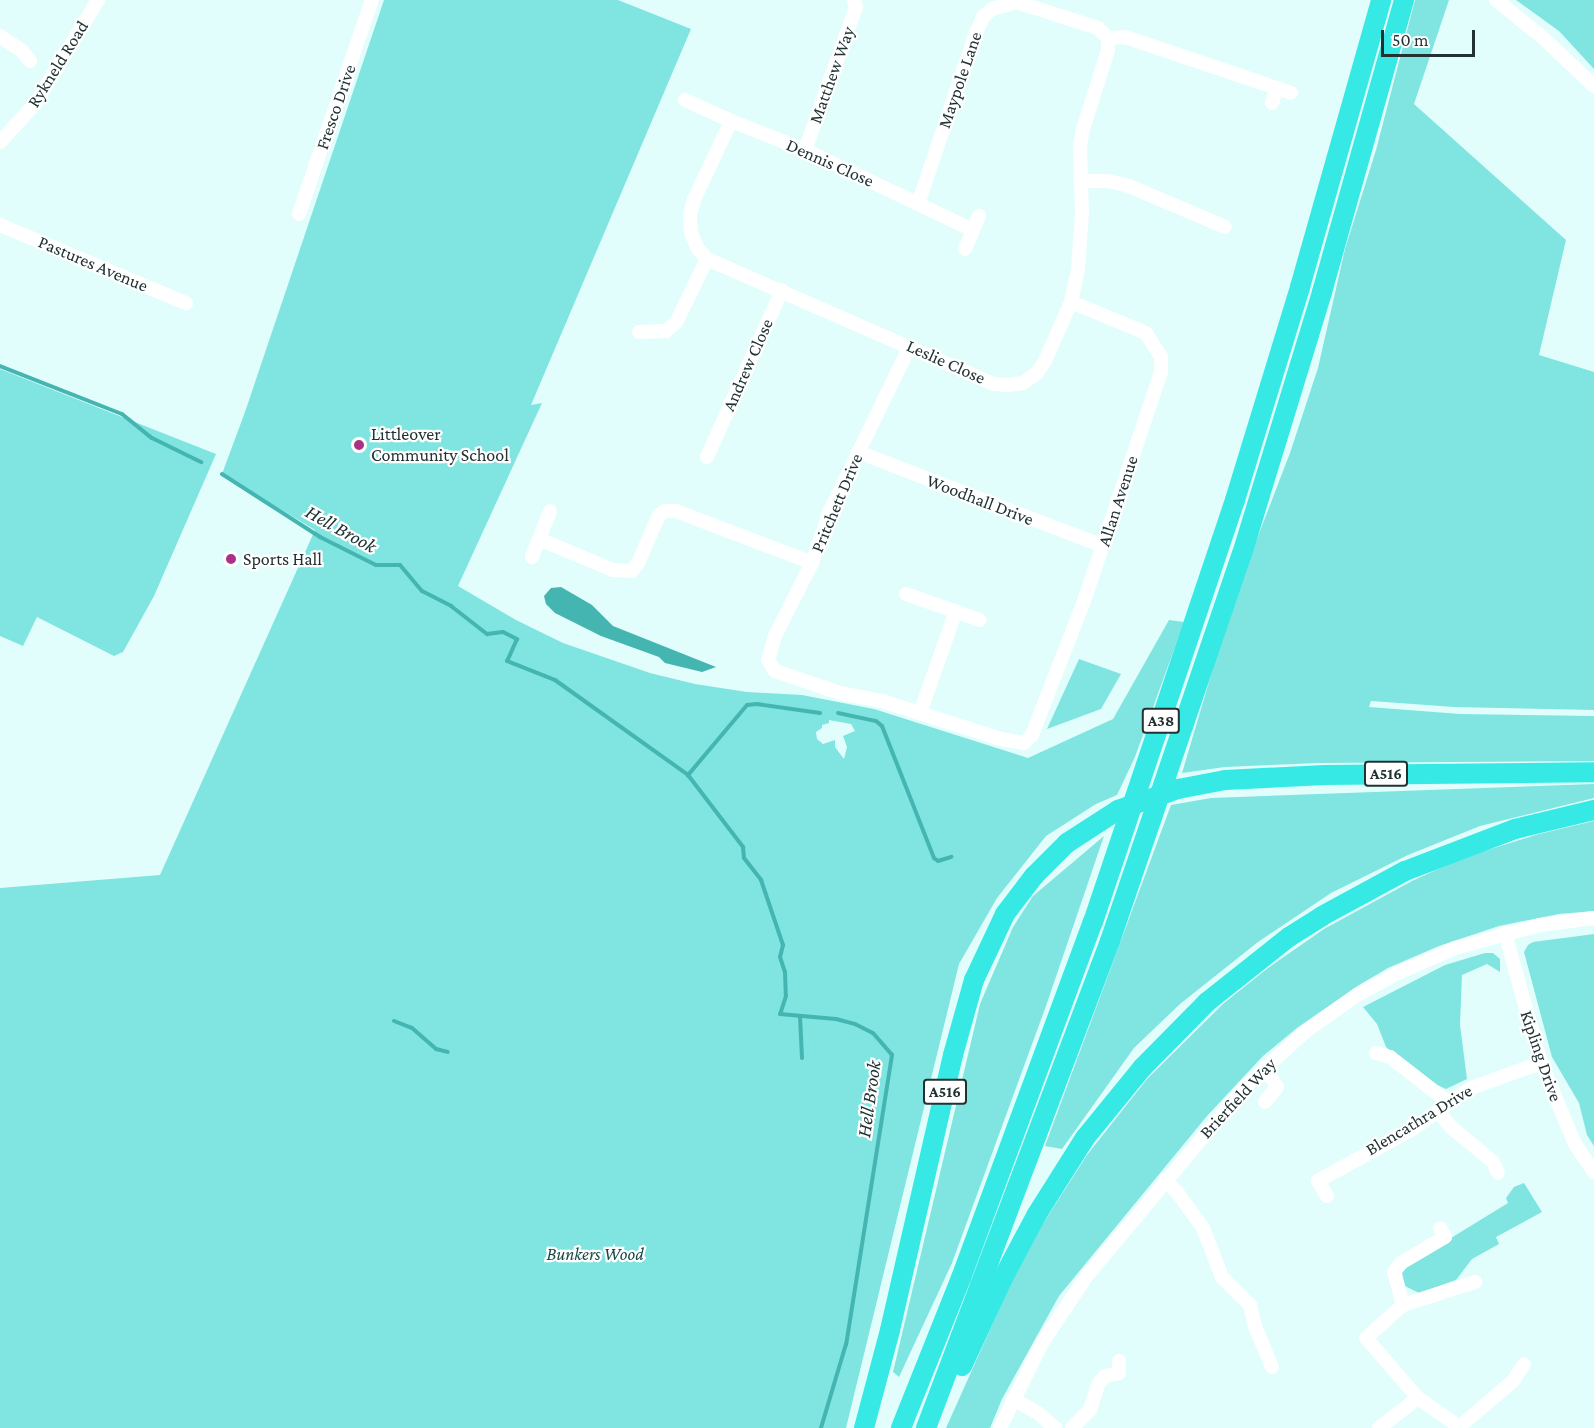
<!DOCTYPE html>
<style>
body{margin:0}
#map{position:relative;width:1594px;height:1428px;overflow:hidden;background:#e1fefc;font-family:"Crimson Pro",serif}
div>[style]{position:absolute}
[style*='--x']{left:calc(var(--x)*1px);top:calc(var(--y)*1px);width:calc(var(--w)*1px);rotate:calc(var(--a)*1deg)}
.green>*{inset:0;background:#80e4e1}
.water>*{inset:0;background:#44b5b1}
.stream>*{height:4px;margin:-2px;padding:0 2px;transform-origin:2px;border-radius:2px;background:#44b5b1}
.minor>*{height:14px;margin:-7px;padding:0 7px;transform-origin:7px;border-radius:7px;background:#fff}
.highway>*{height:20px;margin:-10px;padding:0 10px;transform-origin:10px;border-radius:10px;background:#36e9e5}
.dots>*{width:16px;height:16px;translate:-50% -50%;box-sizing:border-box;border:3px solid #fff;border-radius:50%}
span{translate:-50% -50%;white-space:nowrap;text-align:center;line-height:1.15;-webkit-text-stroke:4.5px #fff;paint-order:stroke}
.shield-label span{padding:2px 4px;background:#fff;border:2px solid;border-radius:4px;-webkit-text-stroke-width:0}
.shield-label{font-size:16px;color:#203332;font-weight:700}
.street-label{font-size:18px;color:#203332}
.poi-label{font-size:18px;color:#203332}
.left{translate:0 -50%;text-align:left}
.park-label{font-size:18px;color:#164846;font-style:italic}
.water-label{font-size:20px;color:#1c302f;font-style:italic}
.scale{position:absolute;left:1381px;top:30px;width:94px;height:27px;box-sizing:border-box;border:3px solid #203332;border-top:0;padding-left:8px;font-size:18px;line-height:21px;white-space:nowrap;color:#203332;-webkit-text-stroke:4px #fff;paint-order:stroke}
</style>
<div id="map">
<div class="green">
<i style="clip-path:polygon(evenodd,384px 0,618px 0,691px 29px,531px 405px,542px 403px,458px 586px,516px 620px,563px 643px,650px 673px,695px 684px,747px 692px,802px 695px,874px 709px,1028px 758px,1113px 719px,1169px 620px,1184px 622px,1135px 757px,1117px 795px,1096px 804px,1046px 836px,997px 898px,959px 964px,846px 1428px,0 1428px,0 888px,160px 875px,315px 530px,222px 474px,245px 412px,384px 0,829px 720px,851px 724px,855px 731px,843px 736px,847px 747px,844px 759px,835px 747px,835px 740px,823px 744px,817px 739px,816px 732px,822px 728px,822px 725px,829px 723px,829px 720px)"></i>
<i style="clip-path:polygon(1415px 0,1449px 0,1414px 104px,1566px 240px,1539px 355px,1594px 372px,1594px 710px,1454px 707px,1371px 701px,1369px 707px,1460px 714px,1594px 716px,1594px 761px,1318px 763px,1225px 767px,1182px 773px,1233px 601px,1290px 453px,1318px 368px,1345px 249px,1376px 150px)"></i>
<i style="clip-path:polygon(1516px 0,1594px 0,1594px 69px,1559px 31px)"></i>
<i style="clip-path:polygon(0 369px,216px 454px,154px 596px,123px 652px,114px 656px,37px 617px,23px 646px,0 636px)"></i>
<i style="clip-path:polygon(1079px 659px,1121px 674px,1101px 709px,1047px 729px)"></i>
<i style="clip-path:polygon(1594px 784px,1594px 798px,1480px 826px,1408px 855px,1331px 893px,1258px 942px,1180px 1004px,1134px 1048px,1062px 1149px,1045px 1146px,1171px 805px,1211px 798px)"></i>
<i style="clip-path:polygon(1594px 821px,1594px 911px,1559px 914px,1499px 926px,1439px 946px,1388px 968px,1359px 985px,1297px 1028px,1263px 1056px,1207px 1116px,1059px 1296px,1002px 1399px,990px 1428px,946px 1428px,1011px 1283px,1042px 1225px,1087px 1155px,1147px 1079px,1224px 1003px,1268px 968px,1324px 929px,1412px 881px,1462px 858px,1539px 834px)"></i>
<i style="clip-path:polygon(1104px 836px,1046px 1006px,952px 1263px,899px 1377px,893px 1372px,980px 1004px,1013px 927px,1033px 896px)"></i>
<i style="clip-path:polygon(1594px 934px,1594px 1146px,1587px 1135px,1579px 1103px,1552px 1057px,1524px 952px,1528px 945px,1533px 942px)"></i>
<i style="clip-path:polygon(1485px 953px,1493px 953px,1500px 959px,1500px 972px,1487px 964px,1462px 975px,1460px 1025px,1467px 1079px,1446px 1089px,1422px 1078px,1386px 1047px,1377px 1024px,1363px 1007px,1445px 965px)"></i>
<i style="clip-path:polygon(1524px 1183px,1542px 1212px,1496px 1237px,1499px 1244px,1472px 1259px,1456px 1280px,1419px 1293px,1405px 1286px,1402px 1273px,1407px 1265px,1508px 1203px,1506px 1198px,1514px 1187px)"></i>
</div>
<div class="water">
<i style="clip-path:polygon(561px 587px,592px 605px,613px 626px,716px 667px,702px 672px,665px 663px,659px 657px,601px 636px,555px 613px,546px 604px,544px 596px,551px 588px)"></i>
</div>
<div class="stream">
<i style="--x:0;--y:366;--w:131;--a:21.5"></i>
<i style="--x:122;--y:414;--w:38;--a:39"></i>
<i style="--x:152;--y:438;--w:55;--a:26.1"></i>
<i style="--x:222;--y:474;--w:117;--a:32.7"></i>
<i style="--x:320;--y:537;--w:63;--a:26.6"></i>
<i style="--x:376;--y:565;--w:24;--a:0"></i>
<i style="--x:400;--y:565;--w:34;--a:50"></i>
<i style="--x:422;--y:591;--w:33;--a:27"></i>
<i style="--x:451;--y:606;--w:46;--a:37.9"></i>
<i style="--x:487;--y:634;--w:16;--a:-7"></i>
<i style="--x:503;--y:632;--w:16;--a:27"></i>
<i style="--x:517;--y:639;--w:24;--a:114"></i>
<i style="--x:507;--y:661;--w:52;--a:21.6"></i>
<i style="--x:555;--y:680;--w:163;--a:35.5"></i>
<i style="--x:820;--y:713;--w:64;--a:-171.9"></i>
<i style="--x:757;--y:704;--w:10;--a:174"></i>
<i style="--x:747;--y:705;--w:92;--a:130.1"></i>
<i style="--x:688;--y:775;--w:91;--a:52.6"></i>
<i style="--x:743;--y:847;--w:11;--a:85"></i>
<i style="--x:744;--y:858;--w:28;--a:52"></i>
<i style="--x:761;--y:880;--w:69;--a:71.3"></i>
<i style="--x:783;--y:945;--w:12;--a:104"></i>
<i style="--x:780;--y:957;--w:16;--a:72"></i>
<i style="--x:785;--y:972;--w:24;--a:88"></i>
<i style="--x:786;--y:996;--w:19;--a:108"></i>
<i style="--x:780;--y:1014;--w:56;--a:5.1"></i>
<i style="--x:836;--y:1019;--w:20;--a:15"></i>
<i style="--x:855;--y:1024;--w:20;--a:27"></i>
<i style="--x:873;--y:1033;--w:29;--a:49"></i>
<i style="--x:892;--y:1055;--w:293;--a:99"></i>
<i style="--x:846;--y:1344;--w:88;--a:106.6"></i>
<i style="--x:838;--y:713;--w:39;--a:12"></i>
<i style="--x:876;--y:721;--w:8;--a:40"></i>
<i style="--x:882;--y:726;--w:142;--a:68.5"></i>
<i style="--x:934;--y:858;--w:5;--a:37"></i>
<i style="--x:938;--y:861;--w:14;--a:-17"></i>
<i style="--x:800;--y:1017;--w:41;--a:87.2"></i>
<i style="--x:394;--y:1021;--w:19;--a:21"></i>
<i style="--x:412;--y:1028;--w:32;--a:41"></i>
<i style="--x:436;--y:1049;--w:12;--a:14"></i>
</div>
<div class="minor">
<i style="--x:1496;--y:0;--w:58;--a:38.7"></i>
<i style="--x:1541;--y:36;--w:73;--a:43.3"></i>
<i style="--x:0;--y:36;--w:27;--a:34"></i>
<i style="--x:22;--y:51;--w:13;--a:51"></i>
<i style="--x:1108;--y:38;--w:17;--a:-3"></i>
<i style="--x:1125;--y:37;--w:175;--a:18.6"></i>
<i style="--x:685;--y:100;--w:51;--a:24.5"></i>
<i style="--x:731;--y:121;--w:79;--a:21.4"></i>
<i style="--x:805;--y:150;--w:186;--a:25.5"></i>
<i style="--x:1272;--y:103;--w:16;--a:-72"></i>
<i style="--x:731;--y:121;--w:87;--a:115.1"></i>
<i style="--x:694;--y:200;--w:16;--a:105"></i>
<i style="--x:690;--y:215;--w:18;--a:87"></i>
<i style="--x:691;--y:233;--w:17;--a:66"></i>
<i style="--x:698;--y:249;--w:13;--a:48"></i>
<i style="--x:707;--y:259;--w:312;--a:23.6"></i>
<i style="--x:993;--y:384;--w:15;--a:4"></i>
<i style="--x:1008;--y:385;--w:15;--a:-8"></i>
<i style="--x:1023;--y:383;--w:16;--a:-35"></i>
<i style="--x:1036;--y:374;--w:16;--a:-55"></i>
<i style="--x:1045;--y:361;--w:64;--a:-66.2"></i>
<i style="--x:1071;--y:302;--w:34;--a:-78"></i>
<i style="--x:1078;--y:269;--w:57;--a:-86"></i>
<i style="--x:1082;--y:212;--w:65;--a:-91.8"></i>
<i style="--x:1080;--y:147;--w:18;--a:-81"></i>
<i style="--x:1083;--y:129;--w:83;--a:-72.4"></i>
<i style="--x:1108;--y:50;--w:12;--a:-90"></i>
<i style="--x:0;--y:142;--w:52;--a:-47.4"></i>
<i style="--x:35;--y:104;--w:122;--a:-58.8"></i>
<i style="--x:805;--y:150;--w:152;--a:-70.4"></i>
<i style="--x:856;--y:7;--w:7;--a:-106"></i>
<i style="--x:1080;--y:181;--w:28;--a:0"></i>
<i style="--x:1108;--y:181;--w:22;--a:13"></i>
<i style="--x:1129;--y:186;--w:104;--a:23.1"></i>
<i style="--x:918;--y:204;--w:181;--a:-71.3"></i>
<i style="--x:976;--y:33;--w:17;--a:-66"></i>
<i style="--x:983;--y:17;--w:12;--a:-42"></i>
<i style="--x:992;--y:9;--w:25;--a:-16"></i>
<i style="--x:1016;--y:2;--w:86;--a:17.6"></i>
<i style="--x:1098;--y:28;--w:14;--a:45"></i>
<i style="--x:299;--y:214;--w:226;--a:-71.2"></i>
<i style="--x:0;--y:225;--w:202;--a:22.8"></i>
<i style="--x:965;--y:249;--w:36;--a:-67"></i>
<i style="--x:639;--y:332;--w:27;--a:-2"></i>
<i style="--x:666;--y:331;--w:15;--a:-42"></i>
<i style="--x:677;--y:321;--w:69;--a:-64.2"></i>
<i style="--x:910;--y:346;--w:186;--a:115.9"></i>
<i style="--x:829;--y:513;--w:53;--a:108.8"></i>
<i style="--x:812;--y:563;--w:82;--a:116.9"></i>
<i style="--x:775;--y:636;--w:25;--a:106"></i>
<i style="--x:768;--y:660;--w:13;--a:58"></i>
<i style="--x:775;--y:671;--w:69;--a:18.7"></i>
<i style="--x:840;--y:693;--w:43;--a:10.8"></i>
<i style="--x:882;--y:701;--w:125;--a:17.7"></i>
<i style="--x:1001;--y:739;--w:23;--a:10"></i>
<i style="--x:1024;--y:743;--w:11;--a:-45"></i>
<i style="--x:1032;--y:735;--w:144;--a:-68.8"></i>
<i style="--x:1084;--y:601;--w:242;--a:-71.4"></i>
<i style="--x:1161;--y:372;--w:15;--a:-90"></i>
<i style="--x:1161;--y:357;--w:28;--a:-122"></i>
<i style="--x:1146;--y:333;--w:81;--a:-157.5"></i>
<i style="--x:858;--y:452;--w:262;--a:21"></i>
<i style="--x:707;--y:457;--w:183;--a:-65.8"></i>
<i style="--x:539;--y:539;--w:80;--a:22.7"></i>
<i style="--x:613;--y:570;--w:19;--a:3"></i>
<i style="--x:632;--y:571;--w:10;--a:-53"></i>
<i style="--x:638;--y:563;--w:52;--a:-66.4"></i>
<i style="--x:659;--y:515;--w:7;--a:-34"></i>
<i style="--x:665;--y:511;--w:11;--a:0"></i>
<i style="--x:676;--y:511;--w:146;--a:20.9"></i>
<i style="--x:532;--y:557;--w:49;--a:-68.6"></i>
<i style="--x:906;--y:594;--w:78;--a:19.4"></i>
<i style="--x:920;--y:713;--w:108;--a:-70.6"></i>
<i style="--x:1505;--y:933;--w:135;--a:74.5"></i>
<i style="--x:1541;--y:1063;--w:88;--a:67.2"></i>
<i style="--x:1575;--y:1144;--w:34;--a:56"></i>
<i style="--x:1376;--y:1053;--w:15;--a:16"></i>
<i style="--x:1390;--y:1057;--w:73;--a:37.8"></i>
<i style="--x:1265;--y:1067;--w:23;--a:59"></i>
<i style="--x:1277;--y:1087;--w:19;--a:129"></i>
<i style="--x:1438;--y:1111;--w:21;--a:51"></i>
<i style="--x:1451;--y:1127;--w:55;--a:39.8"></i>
<i style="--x:1493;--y:1162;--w:12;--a:66"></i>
<i style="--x:1165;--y:1180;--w:17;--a:45"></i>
<i style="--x:1177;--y:1192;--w:44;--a:54.2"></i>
<i style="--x:1203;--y:1228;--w:53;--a:68.8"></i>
<i style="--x:1222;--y:1277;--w:40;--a:45"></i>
<i style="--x:1250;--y:1305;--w:22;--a:77"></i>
<i style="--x:1255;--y:1326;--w:44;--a:67.5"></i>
<i style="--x:1327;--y:1196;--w:17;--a:-121"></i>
<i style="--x:1318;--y:1181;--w:110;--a:-28.9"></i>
<i style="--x:1414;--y:1128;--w:70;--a:-35.1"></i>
<i style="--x:1471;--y:1088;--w:74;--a:-19.7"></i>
<i style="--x:1403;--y:1305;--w:34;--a:-105"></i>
<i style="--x:1394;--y:1272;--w:11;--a:-52"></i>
<i style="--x:1401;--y:1263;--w:51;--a:-30.6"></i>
<i style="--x:1445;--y:1237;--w:10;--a:-119"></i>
<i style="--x:1013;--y:1399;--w:29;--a:29"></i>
<i style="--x:1038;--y:1413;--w:23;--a:41"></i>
<i style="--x:1459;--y:1427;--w:71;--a:-40.4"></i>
<i style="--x:1513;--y:1381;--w:20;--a:-57"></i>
<i style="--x:1000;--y:1428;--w:95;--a:-63.7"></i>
<i style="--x:1042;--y:1343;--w:79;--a:-56.3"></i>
<i style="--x:1086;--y:1277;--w:248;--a:-50.1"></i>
<i style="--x:1245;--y:1087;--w:83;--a:-42.6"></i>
<i style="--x:1306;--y:1031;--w:62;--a:-35.2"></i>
<i style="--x:1357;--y:995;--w:47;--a:-28.2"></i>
<i style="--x:1398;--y:973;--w:62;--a:-23.7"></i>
<i style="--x:1455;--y:948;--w:88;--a:-15.1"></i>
<i style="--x:1540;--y:925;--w:54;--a:-7.4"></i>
<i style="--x:1072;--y:1428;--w:25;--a:-45"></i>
<i style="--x:1090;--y:1410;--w:28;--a:-72"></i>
<i style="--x:1099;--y:1383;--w:9;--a:-49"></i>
<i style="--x:1105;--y:1376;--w:14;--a:-12"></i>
<i style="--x:1119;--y:1373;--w:12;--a:-90"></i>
<i style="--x:1379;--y:1428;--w:49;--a:-37.6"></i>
<i style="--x:1461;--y:1428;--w:52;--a:-145.1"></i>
<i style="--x:1418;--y:1398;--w:79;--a:-130.9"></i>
<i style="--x:1366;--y:1338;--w:50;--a:-41.7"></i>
<i style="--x:1403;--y:1305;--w:76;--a:-17.7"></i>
</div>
<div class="highway">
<i style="--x:962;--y:1366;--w:99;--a:-65"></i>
<i style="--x:1004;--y:1276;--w:70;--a:-62"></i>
<i style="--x:1037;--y:1214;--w:90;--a:-57.7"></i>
<i style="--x:1085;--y:1138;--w:90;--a:-50.8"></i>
<i style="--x:1142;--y:1068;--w:93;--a:-45.4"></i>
<i style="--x:1207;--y:1002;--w:105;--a:-38.4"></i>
<i style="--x:1289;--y:937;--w:39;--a:-32"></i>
<i style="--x:1322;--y:916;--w:94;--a:-28.5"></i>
<i style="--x:1405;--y:871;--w:118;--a:-20.9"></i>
<i style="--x:1515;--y:829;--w:81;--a:-13.5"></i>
<i style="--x:864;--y:1428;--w:101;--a:-75.1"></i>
<i style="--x:890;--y:1330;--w:282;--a:-77.1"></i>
<i style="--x:953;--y:1055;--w:78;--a:-74.4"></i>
<i style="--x:974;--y:980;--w:73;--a:-64.8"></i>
<i style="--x:1005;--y:914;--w:48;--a:-52.7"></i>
<i style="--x:1034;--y:876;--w:47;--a:-45"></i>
<i style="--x:1067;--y:843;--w:61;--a:-32.9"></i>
<i style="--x:1118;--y:810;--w:64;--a:-19.3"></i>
<i style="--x:1178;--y:789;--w:48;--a:-10.8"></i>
<i style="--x:1225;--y:780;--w:100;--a:-2.9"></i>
<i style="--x:1325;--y:775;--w:269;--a:-0.6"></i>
<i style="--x:901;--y:1428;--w:162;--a:-68.2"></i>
<i style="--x:961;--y:1278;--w:380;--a:-69.7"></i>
<i style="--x:1093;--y:922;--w:445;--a:-71.4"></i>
<i style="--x:1235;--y:500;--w:223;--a:-73"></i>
<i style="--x:1300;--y:287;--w:298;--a:-74.2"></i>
<i style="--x:926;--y:1428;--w:521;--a:-69.3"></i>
<i style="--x:1110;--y:941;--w:409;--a:-71.2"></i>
<i style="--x:1242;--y:554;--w:274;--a:-73"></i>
<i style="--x:1322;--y:292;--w:303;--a:-74.3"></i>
</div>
<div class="dots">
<i style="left:359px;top:445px;background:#aa3186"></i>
<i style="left:231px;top:559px;background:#aa3186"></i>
</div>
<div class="shield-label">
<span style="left:1161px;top:721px">A38</span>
<span style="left:1386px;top:774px">A516</span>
<span style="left:945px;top:1092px">A516</span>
</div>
<div class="street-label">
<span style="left:58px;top:64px;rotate:-58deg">Rykneld Road</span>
<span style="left:832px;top:75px;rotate:-70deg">Matthew Way</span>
<span style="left:960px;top:80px;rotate:-71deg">Maypole Lane</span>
<span style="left:336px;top:107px;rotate:-71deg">Fresco Drive</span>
<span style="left:830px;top:163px;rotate:24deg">Dennis Close</span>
<span style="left:93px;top:264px;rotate:23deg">Pastures Avenue</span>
<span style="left:946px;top:362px;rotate:24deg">Leslie Close</span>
<span style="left:748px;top:365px;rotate:-66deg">Andrew Close</span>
<span style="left:980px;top:500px;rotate:21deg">Woodhall Drive</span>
<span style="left:1118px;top:501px;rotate:-72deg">Allan Avenue</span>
<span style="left:837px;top:503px;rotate:-67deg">Pritchett Drive</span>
<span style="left:1541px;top:1056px;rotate:71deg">Kipling Drive</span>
<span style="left:1238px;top:1098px;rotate:-47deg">Brierfield Way</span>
<span style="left:1419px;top:1120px;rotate:-31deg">Blencathra Drive</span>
</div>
<div class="poi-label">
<span class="left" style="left:371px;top:445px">Littleover<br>Community School</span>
<span class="left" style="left:243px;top:559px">Sports Hall</span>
</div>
<div class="park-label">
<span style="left:595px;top:1254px">Bunkers Wood</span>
</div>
<div class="water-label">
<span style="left:341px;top:529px;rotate:29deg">Hell Brook</span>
<span style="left:869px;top:1099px;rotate:-82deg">Hell Brook</span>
</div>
<div class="scale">50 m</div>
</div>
